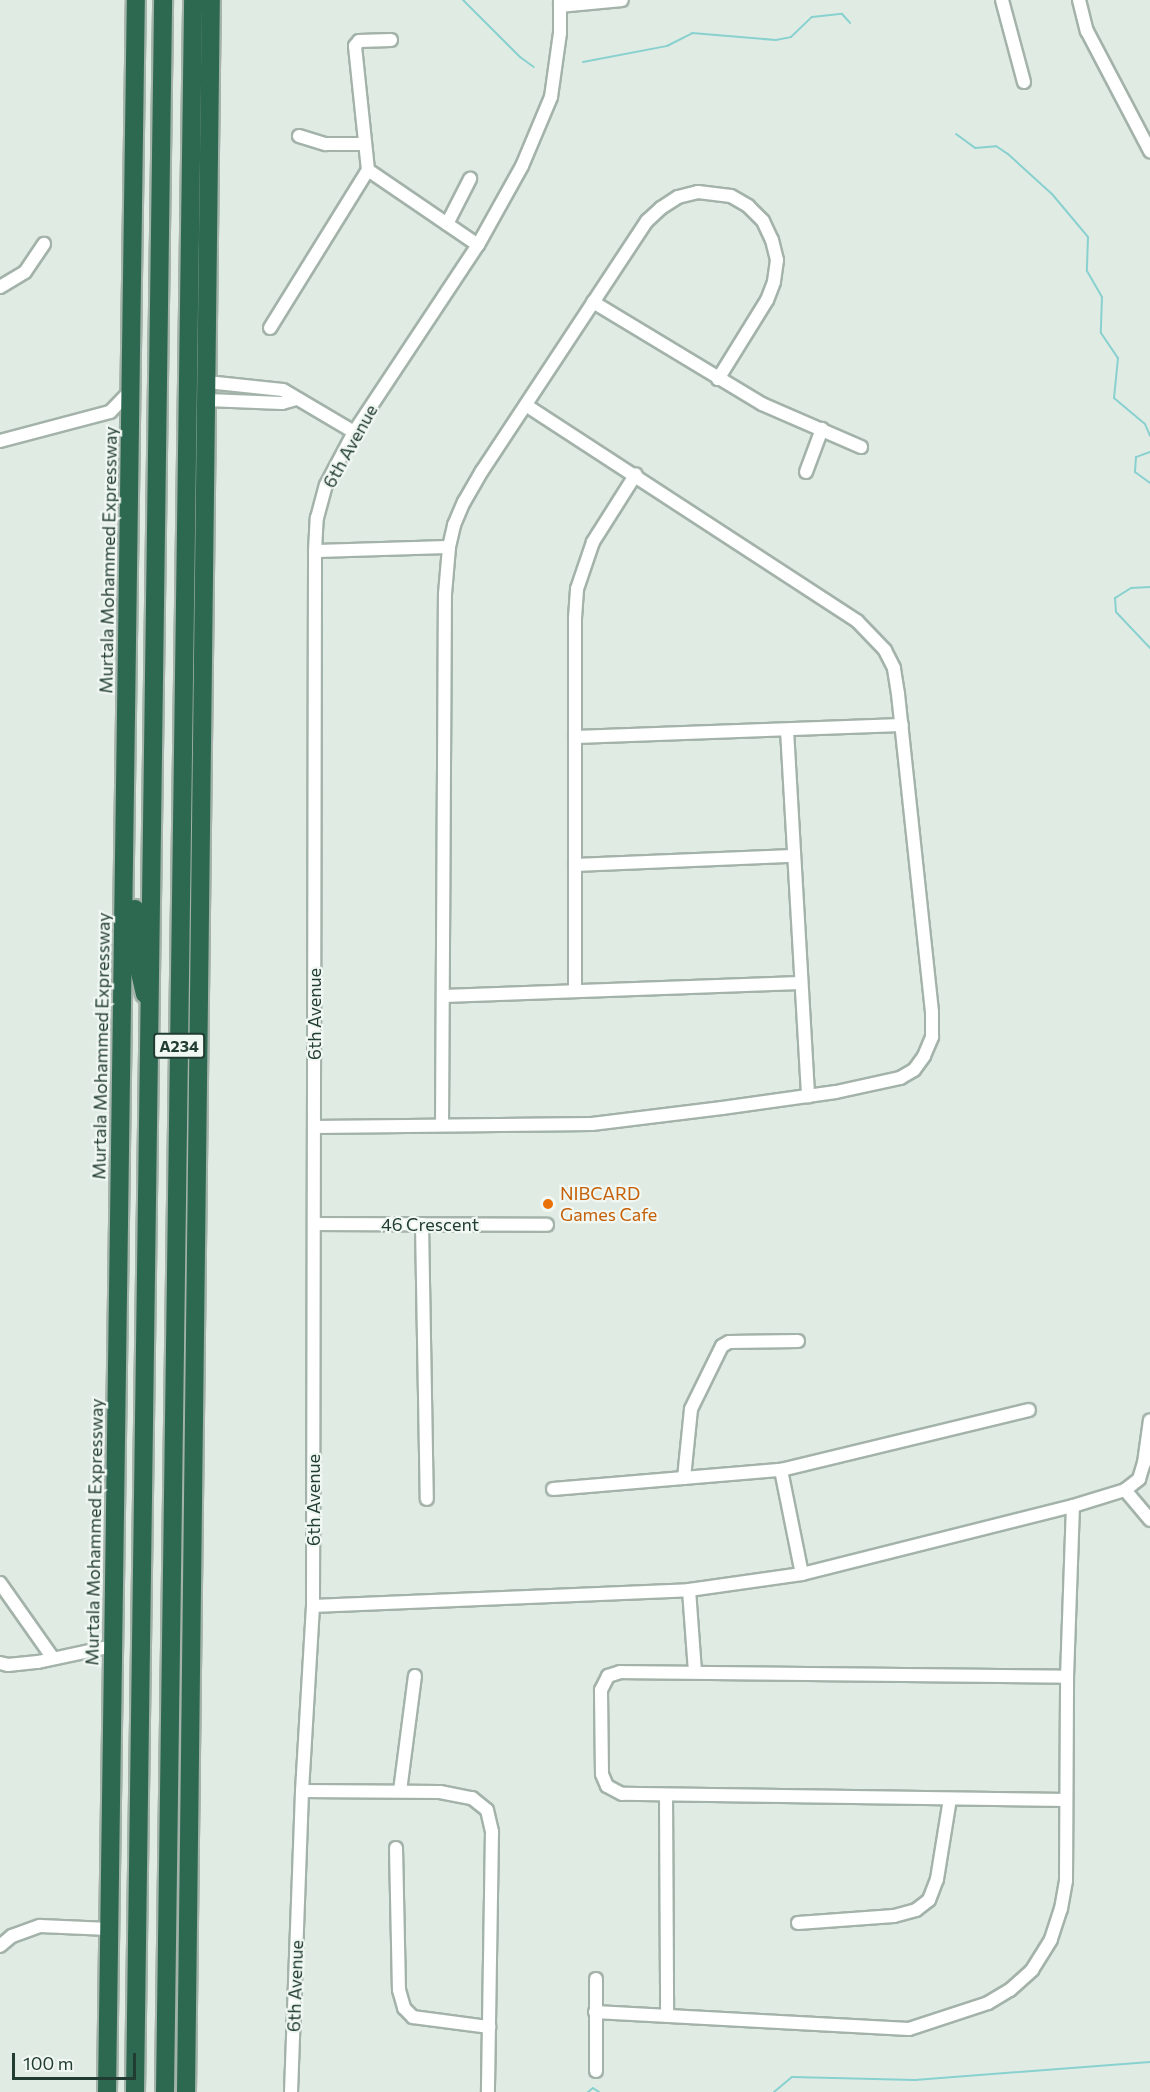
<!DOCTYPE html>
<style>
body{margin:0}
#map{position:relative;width:1150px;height:2092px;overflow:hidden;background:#e0ebe4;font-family:Commissioner,sans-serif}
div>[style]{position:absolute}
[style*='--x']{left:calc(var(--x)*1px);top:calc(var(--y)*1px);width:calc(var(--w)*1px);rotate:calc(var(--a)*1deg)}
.stream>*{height:2px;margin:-1px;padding:0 1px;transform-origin:1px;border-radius:1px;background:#88d1cf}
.roads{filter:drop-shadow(2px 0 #a3b3aa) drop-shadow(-2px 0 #a3b3aa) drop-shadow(0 2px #a3b3aa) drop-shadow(0 -2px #a3b3aa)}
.minor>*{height:12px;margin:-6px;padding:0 6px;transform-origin:6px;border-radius:6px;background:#fff}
.highway>*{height:18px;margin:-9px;padding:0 9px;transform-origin:9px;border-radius:9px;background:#2d6851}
.dots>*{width:16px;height:16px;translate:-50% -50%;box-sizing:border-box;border:3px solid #f1f8f3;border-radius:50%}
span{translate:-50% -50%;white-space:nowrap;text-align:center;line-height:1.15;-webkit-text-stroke:4.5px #f1f8f3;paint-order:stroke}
.shield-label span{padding:2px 4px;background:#f1f8f3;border:2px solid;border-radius:4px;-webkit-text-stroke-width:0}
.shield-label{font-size:16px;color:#213c30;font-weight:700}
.street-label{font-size:18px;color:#213c30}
.food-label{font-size:18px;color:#c56008}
.left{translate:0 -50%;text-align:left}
.scale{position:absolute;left:12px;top:2053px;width:124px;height:27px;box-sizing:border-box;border:3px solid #213c30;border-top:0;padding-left:8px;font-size:18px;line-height:21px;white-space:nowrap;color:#213c30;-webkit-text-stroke:4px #f1f8f3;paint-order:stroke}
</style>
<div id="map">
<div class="stream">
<i style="--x:463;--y:0;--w:81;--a:45"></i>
<i style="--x:520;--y:57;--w:17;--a:36"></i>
<i style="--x:583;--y:62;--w:86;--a:-10.8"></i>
<i style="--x:667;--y:46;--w:28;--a:-27"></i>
<i style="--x:692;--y:33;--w:84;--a:4.8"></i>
<i style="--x:776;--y:40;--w:15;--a:-11"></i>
<i style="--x:791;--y:37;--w:29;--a:-44"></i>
<i style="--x:812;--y:17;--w:30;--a:-6"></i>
<i style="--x:842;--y:14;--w:12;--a:48"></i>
<i style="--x:956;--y:134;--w:24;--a:36"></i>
<i style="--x:975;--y:148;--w:21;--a:-5"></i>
<i style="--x:996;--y:146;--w:14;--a:34"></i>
<i style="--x:1008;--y:154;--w:59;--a:42.3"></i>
<i style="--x:1052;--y:194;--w:56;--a:50.1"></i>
<i style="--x:1088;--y:237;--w:34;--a:92"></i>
<i style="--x:1087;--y:271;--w:30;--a:60"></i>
<i style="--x:1102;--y:297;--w:36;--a:92"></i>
<i style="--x:1101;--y:333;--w:30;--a:56"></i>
<i style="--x:1118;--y:358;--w:40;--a:95.7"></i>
<i style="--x:1114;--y:398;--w:40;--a:40"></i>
<i style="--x:1145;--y:424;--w:13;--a:67"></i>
<i style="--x:1150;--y:452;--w:15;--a:160"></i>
<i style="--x:1136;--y:457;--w:15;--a:94"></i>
<i style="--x:1135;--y:472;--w:19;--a:36"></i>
<i style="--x:1150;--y:587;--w:19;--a:177"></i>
<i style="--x:1131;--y:588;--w:19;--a:148"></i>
<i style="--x:1115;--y:598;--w:14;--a:86"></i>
<i style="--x:1116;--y:612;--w:50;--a:46.6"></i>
<i style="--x:588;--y:2092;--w:6;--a:-39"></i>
<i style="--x:593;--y:2088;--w:7;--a:34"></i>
<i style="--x:774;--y:2092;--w:23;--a:-40"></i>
<i style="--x:792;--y:2077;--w:123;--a:1.4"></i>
<i style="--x:915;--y:2080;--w:236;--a:-4.4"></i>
</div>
<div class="roads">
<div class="minor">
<i style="--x:1002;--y:0;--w:85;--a:75"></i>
<i style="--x:1079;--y:0;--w:32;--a:76"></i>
<i style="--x:1087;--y:31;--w:136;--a:62.3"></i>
<i style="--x:560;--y:6;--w:62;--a:-5.5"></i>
<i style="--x:299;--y:136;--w:28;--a:17"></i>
<i style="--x:326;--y:144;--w:39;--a:0"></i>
<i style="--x:368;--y:170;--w:133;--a:34.3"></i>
<i style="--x:447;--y:224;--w:51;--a:-62.9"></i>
<i style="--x:0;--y:287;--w:29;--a:-31"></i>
<i style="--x:25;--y:272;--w:34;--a:-56"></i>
<i style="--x:593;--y:302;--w:197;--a:31.1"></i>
<i style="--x:762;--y:404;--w:108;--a:23.5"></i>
<i style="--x:270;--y:328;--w:186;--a:-58.2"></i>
<i style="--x:368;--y:170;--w:125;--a:-96"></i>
<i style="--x:355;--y:46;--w:6;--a:-51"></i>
<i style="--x:359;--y:41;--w:32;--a:-2"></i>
<i style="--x:207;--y:382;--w:76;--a:6"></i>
<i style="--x:283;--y:390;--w:82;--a:30.6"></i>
<i style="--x:207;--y:400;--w:75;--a:2.3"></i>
<i style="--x:282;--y:403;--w:15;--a:-16"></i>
<i style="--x:0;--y:441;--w:114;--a:-14.8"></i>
<i style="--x:110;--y:412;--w:30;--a:-46"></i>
<i style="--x:806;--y:472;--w:46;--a:-69.6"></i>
<i style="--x:315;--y:551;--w:134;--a:-1.7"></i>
<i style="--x:787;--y:730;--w:367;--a:86.7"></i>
<i style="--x:575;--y:737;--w:327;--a:-2.1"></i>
<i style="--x:575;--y:865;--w:218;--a:-2.4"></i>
<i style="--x:575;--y:990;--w:372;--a:-90"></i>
<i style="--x:575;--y:618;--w:29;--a:-86"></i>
<i style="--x:577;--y:589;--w:50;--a:-71.2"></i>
<i style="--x:593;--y:542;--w:80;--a:-57.7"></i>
<i style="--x:443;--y:996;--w:358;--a:-2.1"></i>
<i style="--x:442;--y:1125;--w:531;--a:-89.68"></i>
<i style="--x:445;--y:594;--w:47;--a:-85.1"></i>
<i style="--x:449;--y:547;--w:23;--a:-77"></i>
<i style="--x:454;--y:525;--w:25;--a:-67"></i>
<i style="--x:464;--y:502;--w:36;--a:-60"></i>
<i style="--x:482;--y:471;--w:300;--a:-56.6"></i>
<i style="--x:647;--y:221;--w:19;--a:-43"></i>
<i style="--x:661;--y:208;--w:20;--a:-33"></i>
<i style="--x:678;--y:197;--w:21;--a:-14"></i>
<i style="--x:698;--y:192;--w:33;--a:7"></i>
<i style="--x:731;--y:196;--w:20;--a:30"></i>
<i style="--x:748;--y:206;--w:21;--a:45"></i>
<i style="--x:763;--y:221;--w:21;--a:65"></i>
<i style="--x:772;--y:240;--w:21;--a:76"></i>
<i style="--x:777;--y:260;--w:22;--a:98"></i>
<i style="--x:774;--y:282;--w:19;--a:111"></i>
<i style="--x:767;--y:300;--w:93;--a:121.8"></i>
<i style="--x:314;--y:1127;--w:278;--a:-0.6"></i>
<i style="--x:592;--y:1124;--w:131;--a:-7"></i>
<i style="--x:722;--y:1108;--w:115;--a:-8"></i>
<i style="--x:836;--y:1092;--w:66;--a:-12.3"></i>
<i style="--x:900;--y:1078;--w:16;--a:-30"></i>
<i style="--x:914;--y:1070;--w:17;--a:-54"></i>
<i style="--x:924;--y:1056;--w:21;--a:-67"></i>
<i style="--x:932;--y:1037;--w:25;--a:-90"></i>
<i style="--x:932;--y:1012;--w:320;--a:-96.1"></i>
<i style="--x:898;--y:694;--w:26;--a:-99"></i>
<i style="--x:894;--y:668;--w:20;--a:-117"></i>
<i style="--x:885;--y:650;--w:40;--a:-134"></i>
<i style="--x:857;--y:621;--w:395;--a:-146.9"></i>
<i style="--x:314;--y:1224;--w:233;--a:0.2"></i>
<i style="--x:422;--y:1224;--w:275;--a:89"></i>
<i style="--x:781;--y:1470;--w:106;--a:78.6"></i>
<i style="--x:684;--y:1478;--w:69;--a:-84.2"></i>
<i style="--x:691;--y:1409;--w:70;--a:-63.8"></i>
<i style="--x:722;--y:1346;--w:8;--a:-30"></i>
<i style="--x:729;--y:1342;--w:69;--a:-0.8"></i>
<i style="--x:553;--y:1489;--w:229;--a:-4.8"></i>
<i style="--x:781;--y:1470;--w:255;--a:-13.6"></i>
<i style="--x:1125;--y:1490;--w:39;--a:50"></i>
<i style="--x:0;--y:1583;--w:92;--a:54.8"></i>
<i style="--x:689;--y:1590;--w:82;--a:85.8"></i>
<i style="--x:313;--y:1606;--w:376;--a:-2.4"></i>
<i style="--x:689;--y:1590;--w:114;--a:-8.1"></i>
<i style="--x:802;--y:1574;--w:279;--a:-14.1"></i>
<i style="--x:1073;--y:1506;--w:54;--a:-17.1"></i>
<i style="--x:1125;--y:1490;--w:18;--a:-38"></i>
<i style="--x:1139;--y:1479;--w:17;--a:-73"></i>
<i style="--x:1144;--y:1463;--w:43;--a:-82.1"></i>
<i style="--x:0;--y:1663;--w:8;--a:14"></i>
<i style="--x:8;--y:1665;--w:30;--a:-6"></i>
<i style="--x:38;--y:1662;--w:77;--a:-12"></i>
<i style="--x:302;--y:1791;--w:138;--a:0.4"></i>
<i style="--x:440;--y:1792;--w:33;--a:11"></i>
<i style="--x:472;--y:1798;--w:19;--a:39"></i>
<i style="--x:487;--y:1810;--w:23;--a:77"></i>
<i style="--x:492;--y:1832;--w:260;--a:90.9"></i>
<i style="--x:400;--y:1791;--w:116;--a:-82.6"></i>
<i style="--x:666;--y:1796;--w:220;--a:89.7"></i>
<i style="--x:1066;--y:1800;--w:444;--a:-179.2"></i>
<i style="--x:622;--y:1794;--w:17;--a:-152"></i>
<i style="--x:607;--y:1786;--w:13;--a:-113"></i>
<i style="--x:602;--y:1774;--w:84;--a:-90.7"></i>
<i style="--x:601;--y:1690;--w:16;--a:-63"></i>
<i style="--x:608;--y:1676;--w:13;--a:-18"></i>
<i style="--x:620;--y:1672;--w:447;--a:0.6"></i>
<i style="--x:396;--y:1848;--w:142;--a:88.8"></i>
<i style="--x:399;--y:1990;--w:19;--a:74"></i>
<i style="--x:404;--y:2008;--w:13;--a:45"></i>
<i style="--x:413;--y:2017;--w:77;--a:7.5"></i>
<i style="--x:798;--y:1923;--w:96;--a:-4.2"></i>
<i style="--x:894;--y:1916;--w:23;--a:-15"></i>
<i style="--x:916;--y:1910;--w:16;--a:-38"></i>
<i style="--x:929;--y:1900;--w:22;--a:-69"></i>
<i style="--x:937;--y:1879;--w:81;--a:-80.8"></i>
<i style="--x:0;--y:1946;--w:16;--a:-40"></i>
<i style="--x:12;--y:1936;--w:30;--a:-20"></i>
<i style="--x:40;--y:1926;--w:69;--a:2.5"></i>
<i style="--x:596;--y:1979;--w:92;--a:90"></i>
<i style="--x:595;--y:2012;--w:314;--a:3.1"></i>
<i style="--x:909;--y:2029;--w:83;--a:-18.2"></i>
<i style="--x:988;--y:2003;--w:26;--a:-31"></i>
<i style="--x:1010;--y:1990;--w:30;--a:-42"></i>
<i style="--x:1032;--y:1970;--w:36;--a:-58"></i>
<i style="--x:1051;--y:1939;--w:32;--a:-72"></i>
<i style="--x:1061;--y:1909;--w:28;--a:-80"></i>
<i style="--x:1066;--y:1881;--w:204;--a:-89.7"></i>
<i style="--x:1067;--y:1677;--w:171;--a:-88"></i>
<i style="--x:291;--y:2092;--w:301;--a:-87.9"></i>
<i style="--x:302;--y:1791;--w:185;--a:-86.6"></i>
<i style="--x:313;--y:1606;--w:1055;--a:-89.89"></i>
<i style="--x:315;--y:551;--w:33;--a:-87"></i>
<i style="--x:317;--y:518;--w:34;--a:-75"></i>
<i style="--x:326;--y:485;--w:60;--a:-62.2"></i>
<i style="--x:354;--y:432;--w:224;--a:-56.5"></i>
<i style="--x:478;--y:245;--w:90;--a:-60.9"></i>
<i style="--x:522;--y:166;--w:75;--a:-67.2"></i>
<i style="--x:551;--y:97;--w:65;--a:-82"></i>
<i style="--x:560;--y:33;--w:33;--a:-90"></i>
</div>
<div class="highway">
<i style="--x:135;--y:909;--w:55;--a:86.9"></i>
<i style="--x:138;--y:964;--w:31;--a:77"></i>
<i style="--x:107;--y:2092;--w:2092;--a:-89.21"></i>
<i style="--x:135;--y:2092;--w:2092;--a:-89.23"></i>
<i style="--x:165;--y:2092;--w:2092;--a:-89.23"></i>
<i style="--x:186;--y:2092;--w:2092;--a:-89.32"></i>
</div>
</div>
<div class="dots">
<i style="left:548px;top:1204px;background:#e8710a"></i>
</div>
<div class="shield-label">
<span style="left:179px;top:1046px">A234</span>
</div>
<div class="street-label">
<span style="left:350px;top:446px;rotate:-61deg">6th Avenue</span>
<span style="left:108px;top:560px;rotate:-89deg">Murtala Mohammed Expressway</span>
<span style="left:314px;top:1014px;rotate:-90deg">6th Avenue</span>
<span style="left:101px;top:1046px;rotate:-89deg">Murtala Mohammed Expressway</span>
<span style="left:430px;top:1224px">46 Crescent</span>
<span style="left:313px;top:1500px;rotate:-90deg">6th Avenue</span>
<span style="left:94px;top:1532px;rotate:-89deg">Murtala Mohammed Expressway</span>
<span style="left:295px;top:1986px;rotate:-88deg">6th Avenue</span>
</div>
<div class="food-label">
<span class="left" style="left:560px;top:1204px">NIBCARD<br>Games Cafe</span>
</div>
<div class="scale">100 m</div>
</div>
